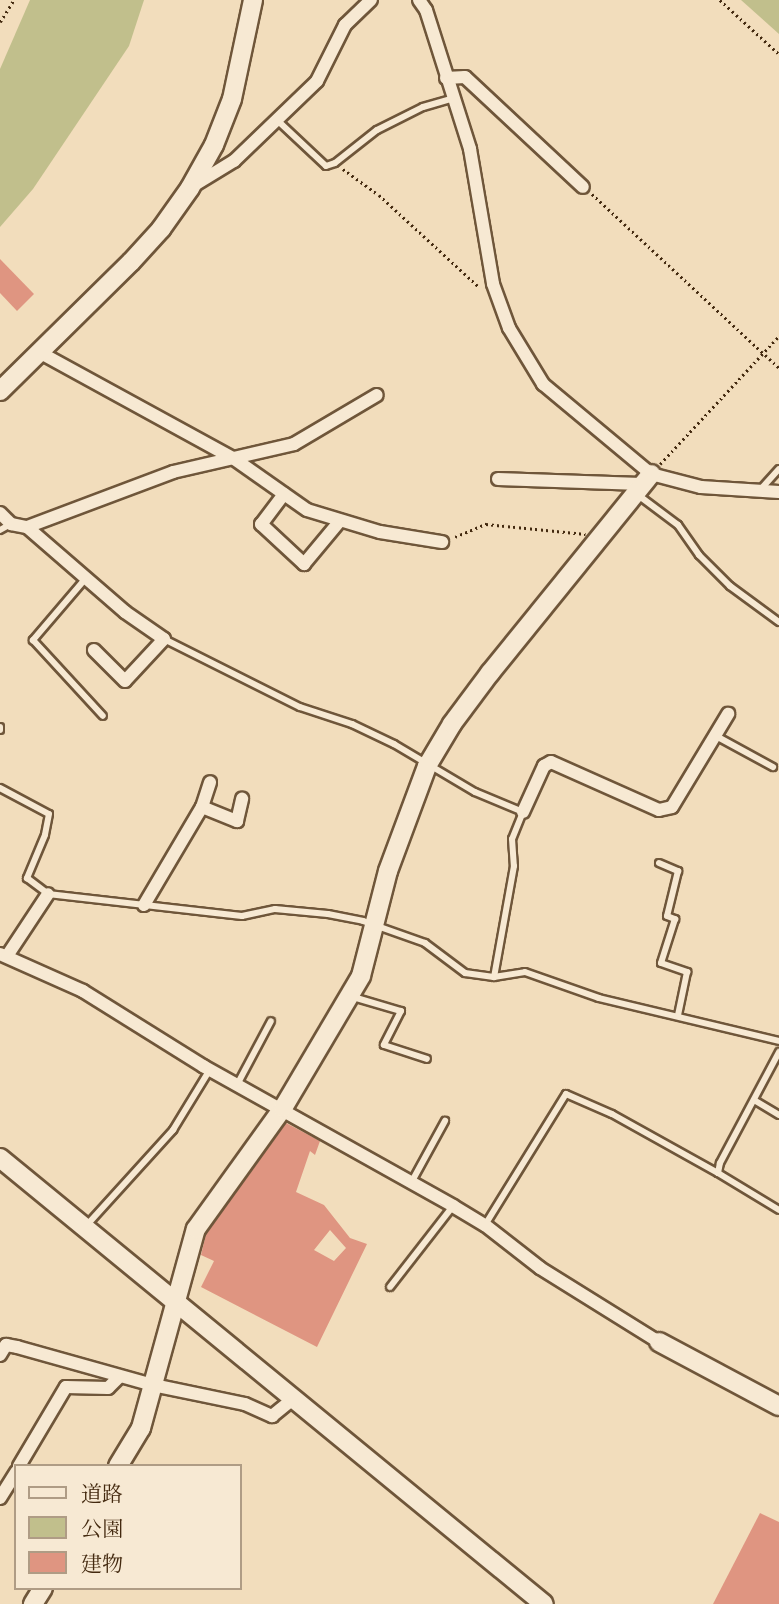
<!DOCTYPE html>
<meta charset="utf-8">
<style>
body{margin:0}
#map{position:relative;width:779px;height:1604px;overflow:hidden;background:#f2ddbc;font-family:"IM FELL DW Pica","Noto Serif JP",serif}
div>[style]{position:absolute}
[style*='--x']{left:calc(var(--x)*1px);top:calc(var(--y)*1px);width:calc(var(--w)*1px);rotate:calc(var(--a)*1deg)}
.green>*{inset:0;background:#c1bf8c}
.building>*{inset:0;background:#df9581}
.path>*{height:2.5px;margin-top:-1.25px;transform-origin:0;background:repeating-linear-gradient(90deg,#43290f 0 2px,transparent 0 5.5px)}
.roads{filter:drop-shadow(2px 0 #6f563a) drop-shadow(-2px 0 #6f563a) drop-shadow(0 2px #6f563a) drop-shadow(0 -2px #6f563a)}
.lane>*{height:6px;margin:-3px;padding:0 3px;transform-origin:3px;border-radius:3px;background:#f7e9d3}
.street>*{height:12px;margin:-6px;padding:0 6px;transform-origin:6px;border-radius:6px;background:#f7e9d3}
.secondary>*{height:18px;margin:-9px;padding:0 9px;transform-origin:9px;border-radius:9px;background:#f7e9d3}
span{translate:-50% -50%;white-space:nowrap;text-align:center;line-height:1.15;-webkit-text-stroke:7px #f7e9d3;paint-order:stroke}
.legend{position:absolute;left:14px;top:1464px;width:228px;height:126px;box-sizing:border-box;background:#f7e9d3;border:2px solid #af9c85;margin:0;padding:9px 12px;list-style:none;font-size:21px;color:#43290f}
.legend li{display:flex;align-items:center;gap:14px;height:35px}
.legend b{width:35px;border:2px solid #af9c85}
</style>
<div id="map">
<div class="green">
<i style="clip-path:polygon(30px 0,144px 0,129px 46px,33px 189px,0 227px,0 69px)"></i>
<i style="clip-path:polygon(741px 0,779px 0,779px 34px)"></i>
</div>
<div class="building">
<i style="clip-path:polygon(0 259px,34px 294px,17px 311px,0 293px)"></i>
<i style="clip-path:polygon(evenodd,286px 1123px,320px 1141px,315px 1155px,310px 1151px,296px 1192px,324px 1205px,350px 1238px,367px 1244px,317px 1347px,201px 1287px,214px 1261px,201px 1255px,206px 1234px,286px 1123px,330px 1230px,346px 1248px,334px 1261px,314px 1250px,330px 1230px)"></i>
<i style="clip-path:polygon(760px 1513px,779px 1522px,779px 1604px,713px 1604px)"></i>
</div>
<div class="path">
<i style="--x:720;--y:0;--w:80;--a:42.5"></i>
<i style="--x:0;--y:22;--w:26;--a:-58"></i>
<i style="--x:343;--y:169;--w:44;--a:35.8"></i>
<i style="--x:379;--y:195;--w:137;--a:42.6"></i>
<i style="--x:592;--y:194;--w:255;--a:42.9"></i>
<i style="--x:660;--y:464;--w:175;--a:-47.1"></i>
<i style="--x:455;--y:537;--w:34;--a:-23"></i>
<i style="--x:486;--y:524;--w:100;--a:5.8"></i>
</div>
<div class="roads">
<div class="lane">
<i style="--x:277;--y:120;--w:67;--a:43.2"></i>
<i style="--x:326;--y:166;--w:9;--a:-18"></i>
<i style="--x:335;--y:163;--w:53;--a:-38.2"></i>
<i style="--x:377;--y:130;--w:51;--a:-26.6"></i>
<i style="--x:423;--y:107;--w:32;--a:-16"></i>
<i style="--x:760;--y:490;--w:28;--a:-48"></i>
<i style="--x:638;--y:495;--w:50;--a:36.9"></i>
<i style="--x:678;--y:525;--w:37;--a:55"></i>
<i style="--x:699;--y:555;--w:44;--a:45"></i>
<i style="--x:730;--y:586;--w:61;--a:36.3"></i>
<i style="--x:0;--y:530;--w:13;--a:-29"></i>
<i style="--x:86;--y:578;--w:82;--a:130.5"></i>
<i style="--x:33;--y:640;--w:103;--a:47.4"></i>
<i style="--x:164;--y:639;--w:152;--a:26.6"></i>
<i style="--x:300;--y:707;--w:55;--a:18.1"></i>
<i style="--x:352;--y:724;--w:47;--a:25.5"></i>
<i style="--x:394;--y:744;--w:94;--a:30.7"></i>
<i style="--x:475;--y:792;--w:52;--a:22.6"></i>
<i style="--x:523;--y:812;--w:29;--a:112"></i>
<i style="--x:512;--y:839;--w:27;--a:86"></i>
<i style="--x:514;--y:866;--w:113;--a:100.2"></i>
<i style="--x:0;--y:727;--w:3;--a:90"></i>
<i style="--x:716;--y:736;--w:65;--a:28.5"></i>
<i style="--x:0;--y:788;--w:55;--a:28"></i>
<i style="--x:49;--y:814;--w:21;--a:101"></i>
<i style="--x:45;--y:835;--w:47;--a:112.7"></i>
<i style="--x:27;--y:878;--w:26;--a:37"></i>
<i style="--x:48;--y:894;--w:195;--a:6.5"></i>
<i style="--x:242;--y:916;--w:34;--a:-12"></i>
<i style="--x:275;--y:909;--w:53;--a:5.4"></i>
<i style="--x:328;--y:914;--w:36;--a:11"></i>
<i style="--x:363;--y:921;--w:66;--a:19.5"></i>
<i style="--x:425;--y:943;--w:50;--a:36.9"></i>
<i style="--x:465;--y:973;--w:29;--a:8"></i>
<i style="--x:494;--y:977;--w:31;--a:-9"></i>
<i style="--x:525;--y:972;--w:78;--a:19.4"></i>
<i style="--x:599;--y:998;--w:185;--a:13.4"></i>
<i style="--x:659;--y:863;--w:21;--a:23"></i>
<i style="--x:678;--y:871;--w:46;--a:103.7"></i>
<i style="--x:667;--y:916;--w:9;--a:21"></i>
<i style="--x:675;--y:919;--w:46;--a:107.7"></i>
<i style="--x:661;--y:963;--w:28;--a:19"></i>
<i style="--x:687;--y:972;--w:44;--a:101.8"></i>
<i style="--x:353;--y:997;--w:50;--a:16.3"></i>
<i style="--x:401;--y:1011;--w:38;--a:117"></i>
<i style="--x:384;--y:1045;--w:45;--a:18"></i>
<i style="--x:238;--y:1083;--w:70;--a:-62"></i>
<i style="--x:754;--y:1100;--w:29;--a:31"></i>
<i style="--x:718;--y:1173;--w:71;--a:31.2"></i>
<i style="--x:411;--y:1183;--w:71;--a:-61.3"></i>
<i style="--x:485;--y:1225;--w:154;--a:-58.3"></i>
<i style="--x:566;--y:1094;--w:50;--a:23.5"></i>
<i style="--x:612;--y:1114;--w:121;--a:29.1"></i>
<i style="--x:718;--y:1173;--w:10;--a:-79"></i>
<i style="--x:720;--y:1163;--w:126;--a:-62"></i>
<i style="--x:86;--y:1226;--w:130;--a:-47.8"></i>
<i style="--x:173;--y:1130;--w:69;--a:-58.6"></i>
<i style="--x:390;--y:1287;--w:103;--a:-52.1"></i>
</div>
<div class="street">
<i style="--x:419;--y:0;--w:12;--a:55"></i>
<i style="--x:426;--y:10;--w:146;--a:72.4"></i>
<i style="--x:470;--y:149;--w:137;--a:80.3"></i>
<i style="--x:493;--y:284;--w:47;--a:70"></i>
<i style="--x:509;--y:328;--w:66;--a:58.7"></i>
<i style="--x:543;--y:384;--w:141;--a:39.8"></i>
<i style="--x:651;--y:474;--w:52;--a:14.6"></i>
<i style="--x:701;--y:487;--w:78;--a:3.7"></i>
<i style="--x:446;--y:78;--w:19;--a:-3"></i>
<i style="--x:465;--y:77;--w:161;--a:43"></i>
<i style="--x:193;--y:186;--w:48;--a:-31.4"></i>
<i style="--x:234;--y:161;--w:115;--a:-43.9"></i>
<i style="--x:317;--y:81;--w:63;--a:-63.4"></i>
<i style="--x:345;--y:25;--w:36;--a:-44"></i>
<i style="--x:39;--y:352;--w:221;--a:28.7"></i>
<i style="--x:233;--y:458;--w:90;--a:35.1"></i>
<i style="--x:307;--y:510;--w:76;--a:16.8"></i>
<i style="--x:380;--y:532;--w:63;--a:9.2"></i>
<i style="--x:498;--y:479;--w:143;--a:2"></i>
<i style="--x:284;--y:494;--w:38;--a:127"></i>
<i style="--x:261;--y:524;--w:59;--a:42.9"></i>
<i style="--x:304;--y:564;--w:55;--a:-50.2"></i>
<i style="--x:0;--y:513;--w:16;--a:45"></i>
<i style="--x:11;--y:524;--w:16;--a:11"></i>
<i style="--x:27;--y:527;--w:156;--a:-20.6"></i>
<i style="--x:173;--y:472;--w:124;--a:-13"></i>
<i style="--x:294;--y:444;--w:96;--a:-30.6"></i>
<i style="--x:27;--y:527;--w:130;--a:40.9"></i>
<i style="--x:125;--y:612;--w:47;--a:34.7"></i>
<i style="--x:164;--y:639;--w:57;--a:132.9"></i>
<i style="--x:125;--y:681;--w:44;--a:-135"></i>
<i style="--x:202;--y:807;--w:38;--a:22"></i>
<i style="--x:237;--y:821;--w:23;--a:-77"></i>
<i style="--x:523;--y:812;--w:51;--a:-65.5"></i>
<i style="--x:544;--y:766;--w:8;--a:-30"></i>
<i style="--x:551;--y:762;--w:118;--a:24"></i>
<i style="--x:659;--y:810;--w:13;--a:-13"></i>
<i style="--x:672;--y:807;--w:109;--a:-58.9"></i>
<i style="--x:144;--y:905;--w:114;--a:-59.4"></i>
<i style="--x:202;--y:807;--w:26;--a:-72"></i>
<i style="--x:0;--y:954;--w:91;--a:24"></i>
<i style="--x:83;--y:991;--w:142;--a:32"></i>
<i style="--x:203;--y:1066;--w:287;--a:29.2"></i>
<i style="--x:453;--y:1206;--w:37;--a:31"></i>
<i style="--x:485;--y:1225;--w:70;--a:38"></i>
<i style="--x:540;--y:1268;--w:140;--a:31.9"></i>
<i style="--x:7;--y:956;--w:74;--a:-56.5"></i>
<i style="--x:0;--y:1355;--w:12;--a:-59"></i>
<i style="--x:6;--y:1345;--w:11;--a:10"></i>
<i style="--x:17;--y:1347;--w:141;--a:15.6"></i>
<i style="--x:153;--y:1385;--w:94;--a:11.7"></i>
<i style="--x:245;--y:1404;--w:30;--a:24"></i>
<i style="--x:272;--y:1416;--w:26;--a:-39"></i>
<i style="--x:19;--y:1466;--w:92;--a:-59.3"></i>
<i style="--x:66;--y:1387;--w:42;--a:1.4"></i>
<i style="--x:108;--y:1388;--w:16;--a:-45"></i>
<i style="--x:0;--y:1498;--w:31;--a:-58"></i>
</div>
<div class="secondary">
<i style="--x:0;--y:391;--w:184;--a:-44.6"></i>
<i style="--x:131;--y:262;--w:45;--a:-47.7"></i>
<i style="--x:161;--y:229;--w:50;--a:-54.7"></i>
<i style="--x:190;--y:188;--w:49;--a:-60.8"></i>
<i style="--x:214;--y:145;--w:49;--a:-68.6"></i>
<i style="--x:232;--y:99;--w:101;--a:-78"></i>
<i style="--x:0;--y:1158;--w:703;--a:39.35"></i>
<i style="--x:659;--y:1342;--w:136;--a:28.1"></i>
<i style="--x:118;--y:1466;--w:44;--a:-58.8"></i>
<i style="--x:141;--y:1428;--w:206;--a:-74.6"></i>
<i style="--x:196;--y:1229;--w:149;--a:-54.3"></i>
<i style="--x:283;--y:1108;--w:153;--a:-59.4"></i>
<i style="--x:361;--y:976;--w:108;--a:-75.6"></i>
<i style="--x:388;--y:871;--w:112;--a:-69.6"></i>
<i style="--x:427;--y:766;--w:49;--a:-59.2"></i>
<i style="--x:452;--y:724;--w:64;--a:-53.3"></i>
<i style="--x:490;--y:673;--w:256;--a:-51"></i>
<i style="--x:33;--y:1604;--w:19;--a:-58"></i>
</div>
</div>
<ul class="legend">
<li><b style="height:9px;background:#f7e9d3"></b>道路</li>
<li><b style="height:19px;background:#c1bf8c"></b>公園</li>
<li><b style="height:19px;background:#df9581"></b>建物</li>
</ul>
</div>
